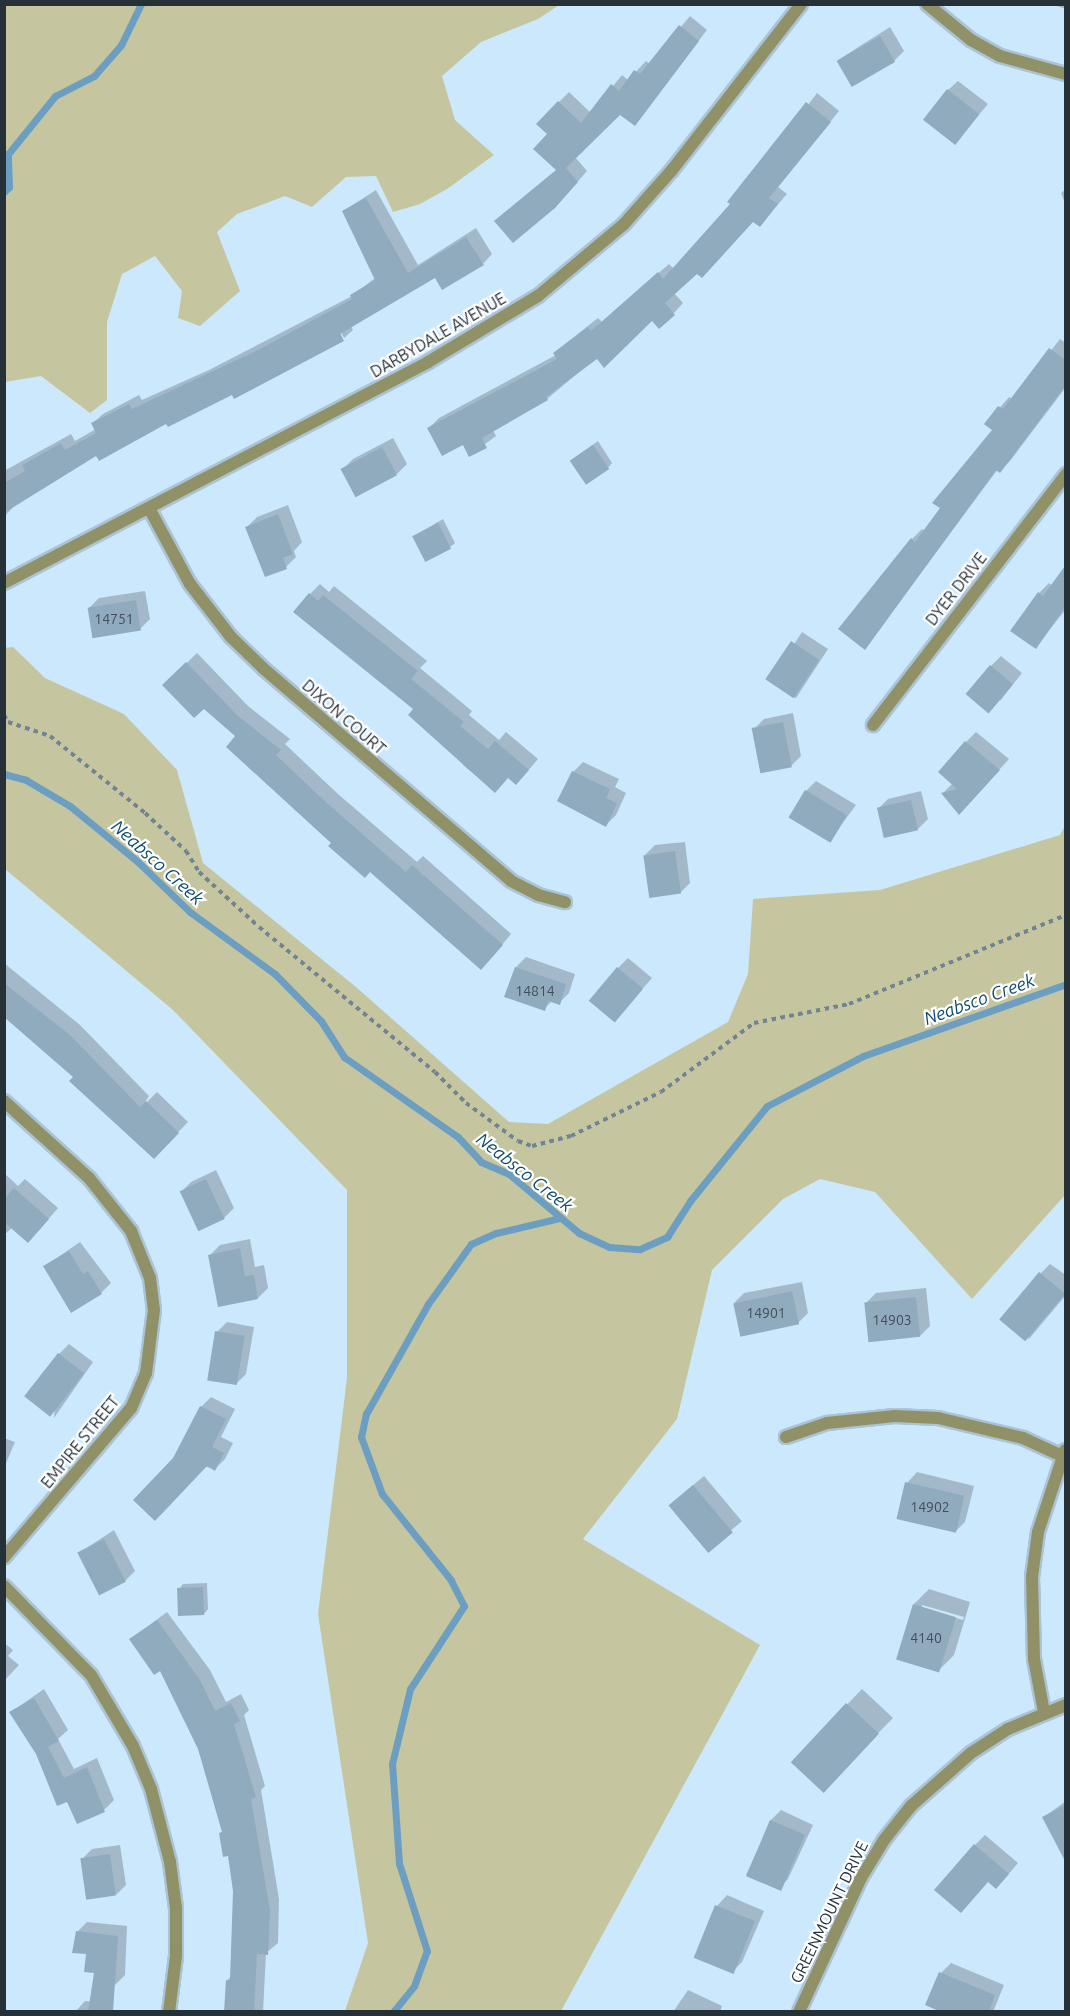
<!DOCTYPE html>
<style>
body{margin:0}
#map{position:relative;width:1070px;height:2016px;overflow:hidden;background:#cce8fc;font-family:Ubuntu,sans-serif}
div>[style]{position:absolute}
[style*='--x']{left:calc(var(--x)*1px);top:calc(var(--y)*1px);width:calc(var(--w)*1px);rotate:calc(var(--a)*1deg)}
.green>*{inset:0;background:#c5c69f}
.shadow>*{inset:0;background:#0003;transform-origin:0 0}
.stream>*{height:7px;margin:-3.5px;padding:0 3.5px;transform-origin:3.5px;border-radius:3.5px;background:#6c9ec2}
.building>*{inset:0;background:#91abbe;transform-origin:0 0}
.path>*{height:4px;margin-top:-2px;transform-origin:0;background:repeating-linear-gradient(90deg,#718491 0 4.5px,transparent 0 9px)}
.roads{filter:drop-shadow(2px 0 #abc3d5) drop-shadow(-2px 0 #abc3d5) drop-shadow(0 2px #abc3d5) drop-shadow(0 -2px #abc3d5)}
.minor>*{height:12px;margin:-6px;padding:0 6px;transform-origin:6px;border-radius:6px;background:#909166}
.tertiary>*{height:12px;margin:-6px;padding:0 6px;transform-origin:6px;border-radius:6px;background:#909166}
span{translate:-50% -50%;white-space:nowrap;text-align:center;line-height:1.15;-webkit-text-stroke:4.5px #fff;paint-order:stroke}
.number-label{font-size:14px;color:#404f59}
.number-label span{-webkit-text-stroke-width:0}
.street-label{font-size:16px;color:#253037}
.water-label{font-size:18px;color:#0d4c70;font-style:italic}
.frame{position:absolute;inset:0;border:6px solid #253037;pointer-events:none}
</style>
<div id="map">
<div class="green">
<i style="clip-path:polygon(5px 4px,559px 4px,559px 5px,538px 19px,481px 42px,442px 76px,455px 120px,494px 155px,447px 189px,420px 204px,393px 212px,376px 176px,346px 177px,312px 207px,285px 196px,237px 214px,217px 232px,240px 291px,200px 326px,178px 318px,182px 291px,155px 256px,122px 274px,107px 322px,107px 400px,90px 413px,41px 376px,5px 382px)"></i>
<i style="clip-path:polygon(13px 647px,45px 678px,124px 714px,177px 770px,203px 863px,356px 987px,509px 1122px,548px 1124px,728px 1022px,748px 974px,753px 899px,880px 890px,1060px 835px,1065px 826px,1065px 1195px,972px 1299px,875px 1192px,820px 1179px,783px 1199px,712px 1270px,677px 1419px,583px 1539px,760px 1645px,561px 2011px,345px 2011px,368px 1943px,318px 1614px,347px 1378px,347px 1190px,173px 1010px,5px 869px,4px 648px)"></i>
</div>
<div class="shadow">
<i style="clip-path:polygon(1051px 4px,1066px 4px,1066px 9px)"></i>
<i style="clip-path:polygon(690px 16px,707px 30px,634px 124px,620px 113px,575px 157px,587px 171px,565px 196px,549px 134px,559px 102px,569px 92px,591px 113px,622px 75px,628px 80px,646px 61px,650px 64px)"></i>
<i style="clip-path:polygon(890px 27px,904px 51px,894px 61px,838px 60px)"></i>
<i style="clip-path:polygon(958px 81px,988px 104px,955px 143px,948px 90px)"></i>
<i style="clip-path:polygon(817px 93px,839px 111px,778px 187px,787px 194px,760px 225px,753px 220px,674px 293px,683px 303px,674px 313px,652px 319px,597px 357px,547px 399px,493px 430px,496px 436px,470px 455px,463px 443px,429px 428px,439px 418px,556px 355px,565px 344px,598px 318px,602px 322px,669px 264px,674px 269px,733px 204px)"></i>
<i style="clip-path:polygon(1066px 189px,1066px 206px,1061px 193px)"></i>
<i style="clip-path:polygon(376px 190px,418px 265px,476px 228px,492px 254px,483px 264px,435px 276px,351px 326px,353px 330px,344px 338px,338px 326px,343px 340px,97px 454px,16px 504px,4px 517px,4px 471px,71px 434px,75px 441px,96px 429px,93px 423px,103px 414px,139px 395px,142px 400px,209px 370px,352px 296px,376px 277px,343px 211px)"></i>
<i style="clip-path:polygon(1060px 339px,1066px 343px,1066px 387px,1010px 461px,1000px 471px,998px 469px,865px 648px,912px 539px,922px 529px,925px 531px,994px 430px,986px 424px,1009px 397px,1013px 399px)"></i>
<i style="clip-path:polygon(393px 438px,407px 464px,397px 474px,357px 495px,343px 469px,353px 459px)"></i>
<i style="clip-path:polygon(598px 441px,612px 463px,608px 468px,571px 460px)"></i>
<i style="clip-path:polygon(288px 505px,302px 542px,294px 551px,296px 557px,286px 567px,247px 527px,257px 517px)"></i>
<i style="clip-path:polygon(443px 519px,455px 543px,450px 547px,414px 536px)"></i>
<i style="clip-path:polygon(1066px 568px,1066px 609px,1036px 647px,1039px 593px,1049px 583px,1053px 586px)"></i>
<i style="clip-path:polygon(320px 584px,329px 592px,334px 586px,427px 661px,420px 668px,472px 711px,469px 715px,499px 740px,506px 732px,538px 759px,526px 773px,508px 777px,495px 791px,463px 765px,466px 761px,310px 594px)"></i>
<i style="clip-path:polygon(145px 591px,150px 619px,140px 629px,89px 608px,99px 598px)"></i>
<i style="left:802px;top:632px;width:31px;height:59px;rotate:33deg"></i>
<i style="clip-path:polygon(197px 653px,248px 706px,290px 739px,285px 744px,338px 794px,417px 862px,423px 856px,511px 934px,491px 958px,333px 843px,237px 736px,204px 707px,164px 685px)"></i>
<i style="clip-path:polygon(1001px 656px,1022px 673px,1000px 701px,991px 666px)"></i>
<i style="clip-path:polygon(793px 713px,801px 756px,791px 766px,754px 729px,764px 719px)"></i>
<i style="clip-path:polygon(976px 732px,1009px 759px,969px 803px,943px 793px,953px 783px,966px 742px)"></i>
<i style="clip-path:polygon(583px 762px,619px 779px,615px 787px,626px 793px,616px 815px,606px 825px,573px 772px)"></i>
<i style="clip-path:polygon(816px 781px,856px 805px,830px 840px,806px 791px)"></i>
<i style="clip-path:polygon(921px 791px,928px 819px,918px 829px,878px 809px,888px 799px)"></i>
<i style="clip-path:polygon(685px 842px,690px 883px,680px 893px,645px 855px,655px 845px)"></i>
<i style="clip-path:polygon(526px 957px,575px 974px,569px 993px,559px 1003px,552px 1001px,544px 1009px,516px 967px)"></i>
<i style="clip-path:polygon(628px 958px,652px 978px,615px 1020px,618px 968px)"></i>
<i style="clip-path:polygon(4px 963px,80px 1025px,149px 1096px,142px 1107px,157px 1092px,188px 1122px,154px 1157px,71px 1081px,75px 1076px,4px 1015px)"></i>
<i style="clip-path:polygon(216px 1170px,234px 1208px,224px 1218px,181px 1192px,191px 1182px)"></i>
<i style="clip-path:polygon(4px 1173px,18px 1186px,25px 1179px,58px 1208px,38px 1231px,13px 1227px,4px 1235px)"></i>
<i style="clip-path:polygon(250px 1239px,255px 1267px,264px 1265px,268px 1288px,258px 1298px,210px 1255px,220px 1245px)"></i>
<i style="clip-path:polygon(80px 1242px,111px 1283px,101px 1293px,45px 1266px)"></i>
<i style="clip-path:polygon(1050px 1264px,1066px 1275px,1066px 1295px,1028px 1340px,1041px 1273px)"></i>
<i style="clip-path:polygon(802px 1282px,808px 1313px,798px 1323px,734px 1303px,744px 1293px)"></i>
<i style="clip-path:polygon(926px 1288px,930px 1326px,920px 1336px,866px 1303px,876px 1293px)"></i>
<i style="clip-path:polygon(227px 1322px,254px 1327px,246px 1374px,236px 1384px,217px 1332px)"></i>
<i style="clip-path:polygon(69px 1344px,93px 1362px,54px 1418px,59px 1354px)"></i>
<i style="clip-path:polygon(211px 1397px,235px 1409px,221px 1437px,233px 1443px,225px 1459px,215px 1469px,174px 1459px,201px 1407px)"></i>
<i style="clip-path:polygon(4px 1438px,15px 1442px,4px 1468px)"></i>
<i style="clip-path:polygon(917px 1472px,974px 1486px,965px 1522px,955px 1532px,907px 1483px)"></i>
<i style="left:704px;top:1476px;width:59px;height:45px;rotate:50deg"></i>
<i style="clip-path:polygon(114px 1530px,135px 1571px,125px 1581px,79px 1553px)"></i>
<i style="clip-path:polygon(207px 1583px,208px 1609px,204px 1614px,179px 1589px,183px 1584px)"></i>
<i style="clip-path:polygon(evenodd,929px 1589px,970px 1602px,954px 1655px,939px 1670px,914px 1604px,929px 1589px,922px 1605px,964px 1617px,963px 1620px,922px 1608px,922px 1605px)"></i>
<i style="clip-path:polygon(167px 1612px,210px 1670px,226px 1702px,241px 1694px,249px 1710px,244px 1715px,265px 1786px,261px 1790px,279px 1899px,278px 1943px,266px 1953px,263px 2012px,225px 2012px,227px 1981px,231px 1976px,235px 1891px,229px 1855px,221px 1833px,223px 1830px,200px 1749px,160px 1669px,131px 1639px)"></i>
<i style="clip-path:polygon(4px 1643px,13px 1650px,8px 1656px,19px 1665px,4px 1681px)"></i>
<i style="clip-path:polygon(44px 1689px,68px 1730px,58px 1739px,74px 1769px,97px 1758px,114px 1800px,104px 1810px,68px 1800px,11px 1712px)"></i>
<i style="clip-path:polygon(862px 1689px,893px 1718px,837px 1775px,792px 1762px)"></i>
<i style="clip-path:polygon(1066px 1801px,1066px 1846px,1060px 1848px,1044px 1817px)"></i>
<i style="clip-path:polygon(781px 1810px,813px 1825px,788px 1879px,778px 1889px,746px 1875px,771px 1820px)"></i>
<i style="clip-path:polygon(985px 1835px,1018px 1863px,1006px 1877px,989px 1881px,975px 1845px)"></i>
<i style="clip-path:polygon(120px 1845px,126px 1885px,116px 1895px,82px 1859px,92px 1849px)"></i>
<i style="clip-path:polygon(727px 1895px,764px 1911px,742px 1962px,732px 1972px,695px 1957px,717px 1906px)"></i>
<i style="clip-path:polygon(87px 1922px,127px 1926px,125px 1975px,115px 1985px,96px 1971px,77px 1932px)"></i>
<i style="clip-path:polygon(951px 1963px,1004px 1985px,993px 2012px,945px 2012px,927px 2004px,941px 1973px)"></i>
<i style="clip-path:polygon(688px 1990px,722px 2006px,720px 2012px,673px 2012px)"></i>
<i style="clip-path:polygon(85px 2001px,106px 2003px,105px 2012px,75px 2012px)"></i>
</div>
<div class="stream">
<i style="--x:4;--y:192;--w:7;--a:-45"></i>
<i style="--x:9;--y:187;--w:33;--a:-92"></i>
<i style="--x:8;--y:154;--w:75;--a:-51"></i>
<i style="--x:55;--y:96;--w:44;--a:-27.1"></i>
<i style="--x:94;--y:76;--w:41;--a:-48.9"></i>
<i style="--x:121;--y:45;--w:46;--a:-64"></i>
<i style="--x:4;--y:774;--w:23;--a:15"></i>
<i style="--x:26;--y:780;--w:51;--a:30.6"></i>
<i style="--x:70;--y:806;--w:87;--a:39.4"></i>
<i style="--x:137;--y:861;--w:74;--a:43.9"></i>
<i style="--x:190;--y:912;--w:105;--a:36.1"></i>
<i style="--x:275;--y:974;--w:66;--a:45.6"></i>
<i style="--x:321;--y:1021;--w:43;--a:57.4"></i>
<i style="--x:344;--y:1057;--w:139;--a:35.1"></i>
<i style="--x:458;--y:1137;--w:34;--a:47"></i>
<i style="--x:481;--y:1162;--w:30;--a:23"></i>
<i style="--x:509;--y:1174;--w:92;--a:40.1"></i>
<i style="--x:579;--y:1233;--w:33;--a:25"></i>
<i style="--x:609;--y:1247;--w:31;--a:4"></i>
<i style="--x:640;--y:1249;--w:30;--a:-24"></i>
<i style="--x:667;--y:1237;--w:43;--a:-57.4"></i>
<i style="--x:690;--y:1201;--w:122;--a:-51"></i>
<i style="--x:767;--y:1106;--w:108;--a:-27.5"></i>
<i style="--x:863;--y:1056;--w:215;--a:-19.5"></i>
<i style="--x:393;--y:2012;--w:33;--a:-51"></i>
<i style="--x:414;--y:1986;--w:37;--a:-70"></i>
<i style="--x:427;--y:1951;--w:92;--a:-107.7"></i>
<i style="--x:399;--y:1863;--w:99;--a:-94"></i>
<i style="--x:392;--y:1764;--w:77;--a:-76.5"></i>
<i style="--x:410;--y:1689;--w:99;--a:-57"></i>
<i style="--x:464;--y:1606;--w:29;--a:-117"></i>
<i style="--x:451;--y:1580;--w:110;--a:-128.7"></i>
<i style="--x:382;--y:1494;--w:61;--a:-110.2"></i>
<i style="--x:361;--y:1437;--w:24;--a:-78"></i>
<i style="--x:366;--y:1414;--w:126;--a:-60.6"></i>
<i style="--x:428;--y:1304;--w:74;--a:-54.4"></i>
<i style="--x:471;--y:1244;--w:27;--a:-24"></i>
<i style="--x:496;--y:1233;--w:66;--a:-13.2"></i>
</div>
<div class="building">
<i style="clip-path:polygon(679px 25px,699px 41px,635px 126px,620px 115px,566px 168px,578px 182px,555px 208px,513px 243px,494px 221px,556px 170px,533px 149px,547px 134px,536px 124px,558px 101px,581px 123px,611px 84px,619px 91px,634px 70px,640px 74px)"></i>
<i style="left:880px;top:36px;width:30px;height:50px;rotate:60deg"></i>
<i style="left:947px;top:89px;width:41px;height:39px;rotate:38deg"></i>
<i style="clip-path:polygon(806px 102px,831px 122px,769px 198px,778px 204px,760px 227px,753px 222px,702px 278px,697px 274px,665px 303px,675px 315px,659px 329px,652px 321px,604px 368px,597px 359px,546px 397px,548px 400px,482px 438px,487px 448px,469px 457px,463px 445px,442px 456px,427px 428px,557px 359px,553px 353px,588px 327px,591px 331px,658px 272px,663px 279px,730px 204px,727px 202px)"></i>
<i style="clip-path:polygon(366px 198px,408px 273px,466px 237px,484px 265px,442px 290px,435px 278px,340px 334px,344px 341px,234px 399px,232px 395px,168px 427px,166px 424px,99px 461px,96px 456px,4px 513px,4px 483px,25px 471px,22px 465px,61px 443px,65px 450px,96px 433px,91px 423px,129px 404px,132px 409px,260px 349px,352px 299px,350px 295px,375px 280px,342px 211px)"></i>
<i style="clip-path:polygon(1049px 348px,1065px 360px,1065px 386px,1000px 473px,996px 470px,865px 650px,838px 629px,911px 538px,915px 542px,940px 508px,932px 503px,992px 430px,984px 424px,998px 406px,1003px 409px)"></i>
<i style="left:593px;top:445px;width:29px;height:28px;rotate:56deg"></i>
<i style="left:382px;top:447px;width:32px;height:47px;rotate:62deg"></i>
<i style="clip-path:polygon(278px 514px,293px 554px,283px 558px,287px 569px,265px 577px,245px 527px)"></i>
<i style="left:438px;top:523px;width:29px;height:29px;rotate:63deg"></i>
<i style="clip-path:polygon(1065px 566px,1065px 607px,1036px 649px,1010px 631px,1038px 592px,1043px 596px)"></i>
<i style="clip-path:polygon(309px 593px,318px 601px,323px 595px,418px 671px,411px 679px,464px 722px,460px 726px,488px 749px,495px 741px,529px 770px,516px 785px,508px 778px,495px 793px,408px 715px,413px 709px,293px 612px)"></i>
<i style="left:136px;top:600px;width:31px;height:49px;rotate:81deg"></i>
<i style="left:791px;top:641px;width:34px;height:46px;rotate:34deg"></i>
<i style="clip-path:polygon(186px 662px,238px 716px,281px 750px,276px 755px,328px 804px,406px 872px,412px 865px,503px 945px,481px 970px,370px 872px,365px 878px,328px 846px,331px 843px,226px 747px,235px 736px,204px 709px,194px 718px,162px 685px)"></i>
<i style="left:990px;top:665px;width:30px;height:38px;rotate:40deg"></i>
<i style="left:783px;top:722px;width:46px;height:32px;rotate:79deg"></i>
<i style="clip-path:polygon(965px 741px,1000px 770px,959px 815px,941px 793px,957px 789px,938px 772px)"></i>
<i style="clip-path:polygon(572px 771px,610px 789px,606px 798px,617px 803px,606px 827px,557px 801px)"></i>
<i style="left:805px;top:790px;width:49px;height:32px;rotate:31deg"></i>
<i style="left:911px;top:800px;width:31px;height:35px;rotate:77deg"></i>
<i style="left:675px;top:851px;width:43px;height:32px;rotate:82deg"></i>
<i style="clip-path:polygon(515px 967px,566px 984px,560px 1005px,548px 1001px,545px 1011px,504px 997px)"></i>
<i style="left:617px;top:967px;width:34px;height:44px;rotate:40deg"></i>
<i style="clip-path:polygon(4px 983px,70px 1035px,140px 1107px,146px 1101px,179px 1133px,154px 1159px,69px 1081px,73px 1077px,4px 1017px)"></i>
<i style="left:206px;top:1179px;width:44px;height:29px;rotate:65deg"></i>
<i style="clip-path:polygon(14px 1188px,49px 1219px,28px 1243px,4px 1222px,4px 1199px)"></i>
<i style="clip-path:polygon(240px 1248px,245px 1276px,254px 1275px,258px 1299px,218px 1307px,208px 1255px)"></i>
<i style="clip-path:polygon(69px 1251px,83px 1274px,88px 1271px,102px 1294px,71px 1313px,43px 1266px)"></i>
<i style="left:1039px;top:1272px;width:34px;height:62px;rotate:40deg"></i>
<i style="left:792px;top:1291px;width:34px;height:60px;rotate:78deg"></i>
<i style="left:916px;top:1297px;width:40px;height:52px;rotate:84deg"></i>
<i style="left:215px;top:1331px;width:30px;height:50px;rotate:9deg"></i>
<i style="left:58px;top:1353px;width:33px;height:55px;rotate:38deg"></i>
<i style="clip-path:polygon(200px 1406px,226px 1419px,212px 1447px,224px 1453px,215px 1471px,207px 1466px,155px 1521px,133px 1500px,173px 1458px)"></i>
<i style="left:905px;top:1482px;width:61px;height:38px;rotate:13deg"></i>
<i style="left:693px;top:1485px;width:62px;height:32px;rotate:50deg"></i>
<i style="left:104px;top:1539px;width:48px;height:30px;rotate:63deg"></i>
<i style="left:203px;top:1587px;width:28px;height:26px;rotate:88deg"></i>
<i style="left:913px;top:1604px;width:45px;height:58px;rotate:17deg"></i>
<i style="clip-path:polygon(157px 1620px,200px 1680px,215px 1711px,231px 1703px,240px 1721px,234px 1724px,256px 1797px,251px 1799px,270px 1910px,268px 1955px,257px 1954px,254px 2012px,224px 2012px,226px 1980px,230px 1980px,233px 1891px,228px 1856px,223px 1857px,219px 1833px,222px 1832px,198px 1749px,160px 1671px,154px 1675px,129px 1639px)"></i>
<i style="clip-path:polygon(34px 1698px,59px 1741px,48px 1747px,64px 1778px,87px 1767px,105px 1812px,77px 1824px,67px 1802px,57px 1806px,36px 1754px,9px 1712px)"></i>
<i style="left:846px;top:1703px;width:45px;height:81px;rotate:43deg"></i>
<i style="clip-path:polygon(1065px 1805px,1065px 1861px,1042px 1817px)"></i>
<i style="left:770px;top:1820px;width:38px;height:61px;rotate:23deg"></i>
<i style="clip-path:polygon(974px 1844px,1009px 1874px,996px 1889px,988px 1882px,961px 1913px,934px 1890px)"></i>
<i style="left:110px;top:1854px;width:42px;height:30px;rotate:82deg"></i>
<i style="left:715px;top:1905px;width:43px;height:57px;rotate:22deg"></i>
<i style="clip-path:polygon(76px 1931px,118px 1936px,113px 2012px,88px 2012px,94px 1973px,84px 1972px,86px 1954px,72px 1953px)"></i>
<i style="clip-path:polygon(939px 1972px,995px 1995px,989px 2012px,941px 2012px,925px 2005px)"></i>
</div>
<div class="path">
<i style="--x:4;--y:715;--w:8;--a:60"></i>
<i style="--x:8;--y:722;--w:44;--a:18.4"></i>
<i style="--x:50;--y:736;--w:122;--a:39"></i>
<i style="--x:145;--y:813;--w:56;--a:42.8"></i>
<i style="--x:186;--y:851;--w:25;--a:58"></i>
<i style="--x:199;--y:872;--w:81;--a:42.5"></i>
<i style="--x:259;--y:927;--w:228;--a:39.5"></i>
<i style="--x:435;--y:1072;--w:44;--a:45"></i>
<i style="--x:466;--y:1103;--w:64;--a:36.2"></i>
<i style="--x:518;--y:1141;--w:15;--a:20"></i>
<i style="--x:532;--y:1146;--w:40;--a:-14.4"></i>
<i style="--x:571;--y:1136;--w:100;--a:-26.1"></i>
<i style="--x:661;--y:1092;--w:116;--a:-36.6"></i>
<i style="--x:754;--y:1023;--w:97;--a:-11.3"></i>
<i style="--x:849;--y:1004;--w:235;--a:-22.3"></i>
</div>
<div class="roads">
<div class="minor">
<i style="--x:927;--y:4;--w:57;--a:39.3"></i>
<i style="--x:971;--y:40;--w:33;--a:29"></i>
<i style="--x:1000;--y:56;--w:68;--a:15.3"></i>
<i style="--x:149;--y:508;--w:86;--a:61.7"></i>
<i style="--x:190;--y:584;--w:67;--a:52.3"></i>
<i style="--x:231;--y:637;--w:46;--a:44.1"></i>
<i style="--x:264;--y:669;--w:326;--a:40.6"></i>
<i style="--x:511;--y:881;--w:30;--a:27"></i>
<i style="--x:538;--y:895;--w:28;--a:15"></i>
<i style="--x:873;--y:725;--w:317;--a:-52.4"></i>
<i style="--x:4;--y:1101;--w:115;--a:42.2"></i>
<i style="--x:89;--y:1178;--w:68;--a:51.6"></i>
<i style="--x:131;--y:1231;--w:51;--a:68"></i>
<i style="--x:150;--y:1278;--w:32;--a:83"></i>
<i style="--x:154;--y:1310;--w:64;--a:97.2"></i>
<i style="--x:146;--y:1373;--w:38;--a:113"></i>
<i style="--x:131;--y:1408;--w:196;--a:130.4"></i>
<i style="--x:786;--y:1437;--w:43;--a:-18.9"></i>
<i style="--x:827;--y:1423;--w:68;--a:-5.9"></i>
<i style="--x:895;--y:1416;--w:43;--a:2.7"></i>
<i style="--x:938;--y:1418;--w:87;--a:13.2"></i>
<i style="--x:1023;--y:1438;--w:43;--a:24.8"></i>
<i style="--x:4;--y:1586;--w:124;--a:45.7"></i>
<i style="--x:91;--y:1675;--w:82;--a:59.4"></i>
<i style="--x:133;--y:1746;--w:47;--a:67.3"></i>
<i style="--x:151;--y:1789;--w:75;--a:75.4"></i>
<i style="--x:170;--y:1862;--w:46;--a:82.6"></i>
<i style="--x:176;--y:1908;--w:48;--a:90"></i>
<i style="--x:176;--y:1956;--w:56;--a:97.1"></i>
<i style="--x:1044;--y:1712;--w:54;--a:-100.7"></i>
<i style="--x:1034;--y:1659;--w:82;--a:-91.4"></i>
<i style="--x:1032;--y:1577;--w:45;--a:-82.4"></i>
<i style="--x:1038;--y:1532;--w:86;--a:-71.8"></i>
<i style="--x:799;--y:2012;--w:148;--a:-65.2"></i>
<i style="--x:861;--y:1878;--w:44;--a:-58.8"></i>
<i style="--x:884;--y:1840;--w:43;--a:-51.5"></i>
<i style="--x:911;--y:1806;--w:80;--a:-41.5"></i>
<i style="--x:971;--y:1753;--w:44;--a:-33"></i>
<i style="--x:1008;--y:1729;--w:63;--a:-22.5"></i>
</div>
<div class="tertiary">
<i style="--x:4;--y:583;--w:478;--a:-27.5"></i>
<i style="--x:428;--y:362;--w:128;--a:-31"></i>
<i style="--x:538;--y:296;--w:112;--a:-39.9"></i>
<i style="--x:624;--y:224;--w:72;--a:-48.4"></i>
<i style="--x:672;--y:170;--w:210;--a:-52.1"></i>
</div>
</div>
<div class="number-label">
<span style="left:114px;top:619px">14751</span>
<span style="left:535px;top:991px">14814</span>
<span style="left:766px;top:1313px">14901</span>
<span style="left:892px;top:1320px">14903</span>
<span style="left:930px;top:1507px">14902</span>
<span style="left:926px;top:1638px">4140</span>
</div>
<div class="street-label">
<span style="left:438px;top:335px;rotate:-30deg">DARBYDALE AVENUE</span>
<span style="left:956px;top:589px;rotate:-52deg">DYER DRIVE</span>
<span style="left:344px;top:717px;rotate:41deg">DIXON COURT</span>
<span style="left:80px;top:1442px;rotate:-51deg">EMPIRE STREET</span>
<span style="left:829px;top:1912px;rotate:-64deg">GREENMOUNT DRIVE</span>
</div>
<div class="water-label">
<span style="left:158px;top:862px;rotate:42deg">Neabsco Creek</span>
<span style="left:979px;top:999px;rotate:-20deg">Neabsco Creek</span>
<span style="left:525px;top:1172px;rotate:38deg">Neabsco Creek</span>
</div>
<div class="frame"></div>
</div>
